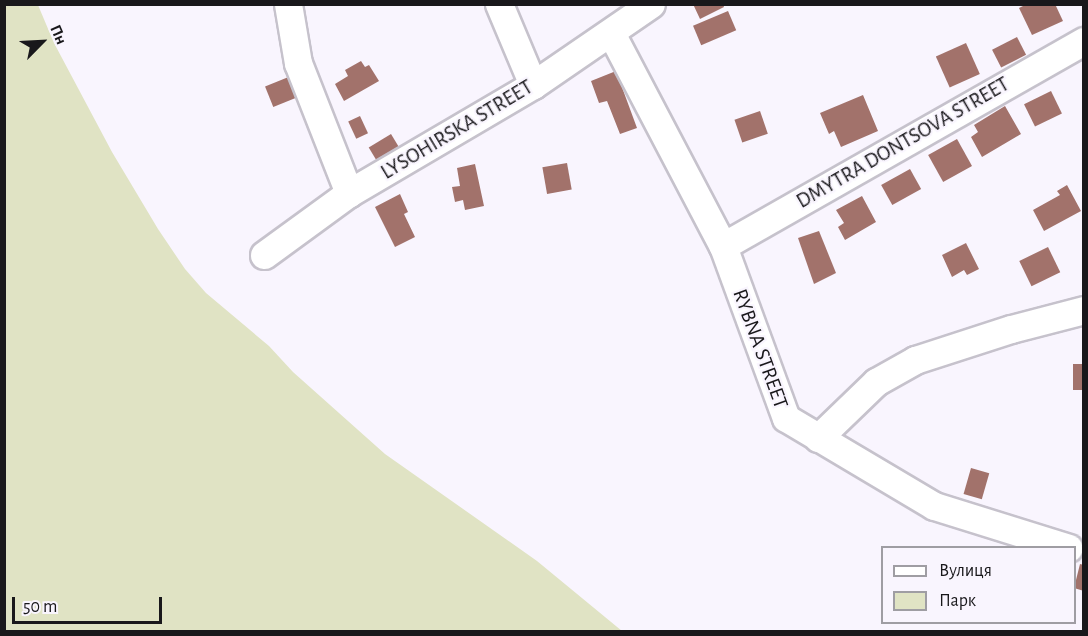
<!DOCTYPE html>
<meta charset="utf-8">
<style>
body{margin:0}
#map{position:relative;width:1088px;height:636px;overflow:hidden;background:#f9f5fe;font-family:"Alegreya Sans",sans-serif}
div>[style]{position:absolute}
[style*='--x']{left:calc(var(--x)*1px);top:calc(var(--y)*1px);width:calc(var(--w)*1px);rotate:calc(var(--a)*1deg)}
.green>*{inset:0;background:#e0e3c4}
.building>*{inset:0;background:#a2726b;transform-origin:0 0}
.roads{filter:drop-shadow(2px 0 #c6c2cc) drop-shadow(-2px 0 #c6c2cc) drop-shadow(0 2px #c6c2cc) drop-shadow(0 -2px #c6c2cc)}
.minor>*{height:27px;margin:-13.5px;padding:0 13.5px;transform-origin:13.5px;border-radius:13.5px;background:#fff}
span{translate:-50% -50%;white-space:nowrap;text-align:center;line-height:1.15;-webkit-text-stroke:4.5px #f9f5fe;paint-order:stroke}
.street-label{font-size:21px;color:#19181b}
.frame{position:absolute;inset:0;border:6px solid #19181b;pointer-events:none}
.legend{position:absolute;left:881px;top:546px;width:195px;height:78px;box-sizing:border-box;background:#f9f5fe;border:2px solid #9f9da3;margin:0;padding:8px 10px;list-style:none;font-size:18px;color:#19181b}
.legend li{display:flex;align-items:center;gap:12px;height:30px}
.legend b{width:30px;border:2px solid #9f9da3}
.north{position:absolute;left:12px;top:12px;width:60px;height:60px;-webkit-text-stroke:4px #f9f5fe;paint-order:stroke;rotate:66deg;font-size:16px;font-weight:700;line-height:24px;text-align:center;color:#19181b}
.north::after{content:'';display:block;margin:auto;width:21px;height:27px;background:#19181b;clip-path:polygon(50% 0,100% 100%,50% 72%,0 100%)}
.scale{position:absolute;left:12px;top:597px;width:150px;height:27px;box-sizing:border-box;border:3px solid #19181b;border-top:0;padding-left:8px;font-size:18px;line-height:21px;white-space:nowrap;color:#19181b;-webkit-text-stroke:4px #f9f5fe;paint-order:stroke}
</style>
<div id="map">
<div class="green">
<i style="clip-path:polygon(4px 5px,38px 5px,54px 43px,112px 152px,158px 229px,185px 269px,206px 293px,269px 346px,293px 372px,385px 454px,537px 561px,622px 631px,5px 631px)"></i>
</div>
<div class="building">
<i style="clip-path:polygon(693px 4px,723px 4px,724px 7px,700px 19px)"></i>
<i style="clip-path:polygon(1027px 4px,1055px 4px,1063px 21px,1032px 35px,1019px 8px)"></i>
<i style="left:728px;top:11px;width:21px;height:38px;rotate:67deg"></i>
<i style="left:1017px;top:37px;width:20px;height:28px;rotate:63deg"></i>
<i style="left:966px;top:43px;width:34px;height:33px;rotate:66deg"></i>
<i style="clip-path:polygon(361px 61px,365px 67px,369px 65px,379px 81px,344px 101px,335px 84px,348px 76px,345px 70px)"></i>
<i style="clip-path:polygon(616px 71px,637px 128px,620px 134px,607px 101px,599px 103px,591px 81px)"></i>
<i style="left:291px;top:76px;width:22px;height:28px;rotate:68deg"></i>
<i style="left:1051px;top:91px;width:25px;height:30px;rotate:64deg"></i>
<i style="clip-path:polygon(863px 95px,878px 131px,841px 147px,834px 131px,829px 134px,820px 113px)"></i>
<i style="clip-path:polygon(1005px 106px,1021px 134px,982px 157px,971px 137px,978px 132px,974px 125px)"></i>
<i style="left:760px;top:111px;width:24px;height:27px;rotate:71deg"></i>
<i style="left:360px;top:116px;width:19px;height:13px;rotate:65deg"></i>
<i style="left:391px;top:134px;width:17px;height:26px;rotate:59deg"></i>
<i style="left:957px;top:139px;width:31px;height:33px;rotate:61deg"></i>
<i style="left:567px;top:163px;width:27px;height:25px;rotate:80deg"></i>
<i style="clip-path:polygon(475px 164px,484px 206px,465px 210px,463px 200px,455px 202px,452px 187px,460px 186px,457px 168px)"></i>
<i style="left:910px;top:169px;width:23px;height:33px;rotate:61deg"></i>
<i style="clip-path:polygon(1067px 185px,1081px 211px,1044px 231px,1033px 210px,1060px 195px,1057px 191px)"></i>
<i style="clip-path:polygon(400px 194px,408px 212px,404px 214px,415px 237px,395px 247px,375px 207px)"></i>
<i style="clip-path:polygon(862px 196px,876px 222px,845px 240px,838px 227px,844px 223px,836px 210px)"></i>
<i style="clip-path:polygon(819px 231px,836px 273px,814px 284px,798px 238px)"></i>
<i style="clip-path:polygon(966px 243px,979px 269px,967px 275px,964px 270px,952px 277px,942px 255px)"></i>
<i style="left:1048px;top:247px;width:28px;height:32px;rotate:64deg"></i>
<i style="left:1073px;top:364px;width:11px;height:26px"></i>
<i style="left:971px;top:468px;width:19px;height:27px;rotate:16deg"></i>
<i style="clip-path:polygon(1080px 564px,1084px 565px,1084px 591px,1074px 588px)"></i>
</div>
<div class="roads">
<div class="minor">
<i style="--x:288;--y:4;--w:60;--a:80.4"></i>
<i style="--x:298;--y:63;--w:140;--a:68.6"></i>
<i style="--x:499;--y:4;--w:88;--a:67.2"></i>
<i style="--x:611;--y:33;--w:241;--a:62.3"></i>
<i style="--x:723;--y:246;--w:183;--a:69.9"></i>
<i style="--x:786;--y:418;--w:172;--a:30.7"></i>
<i style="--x:934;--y:506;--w:141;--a:17.3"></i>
<i style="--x:723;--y:246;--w:415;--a:-29.6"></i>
<i style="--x:264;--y:255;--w:105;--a:-36.1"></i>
<i style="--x:349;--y:193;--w:213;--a:-30.4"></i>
<i style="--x:533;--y:85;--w:143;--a:-34.5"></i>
<i style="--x:818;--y:438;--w:81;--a:-44"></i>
<i style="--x:876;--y:382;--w:45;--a:-29.4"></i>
<i style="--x:915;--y:360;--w:101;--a:-17.9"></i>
<i style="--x:1011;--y:329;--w:75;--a:-14.6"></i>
</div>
</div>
<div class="street-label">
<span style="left:457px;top:130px;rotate:-31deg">LYSOHIRSKA STREET</span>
<span style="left:903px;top:143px;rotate:-30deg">DMYTRA DONTSOVA STREET</span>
<span style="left:760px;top:349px;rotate:70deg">RYBNA STREET</span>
</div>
<div class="frame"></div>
<ul class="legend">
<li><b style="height:8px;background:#fff"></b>Вулиця</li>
<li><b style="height:16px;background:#e0e3c4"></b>Парк</li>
</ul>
<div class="north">Пн</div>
<div class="scale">50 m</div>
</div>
